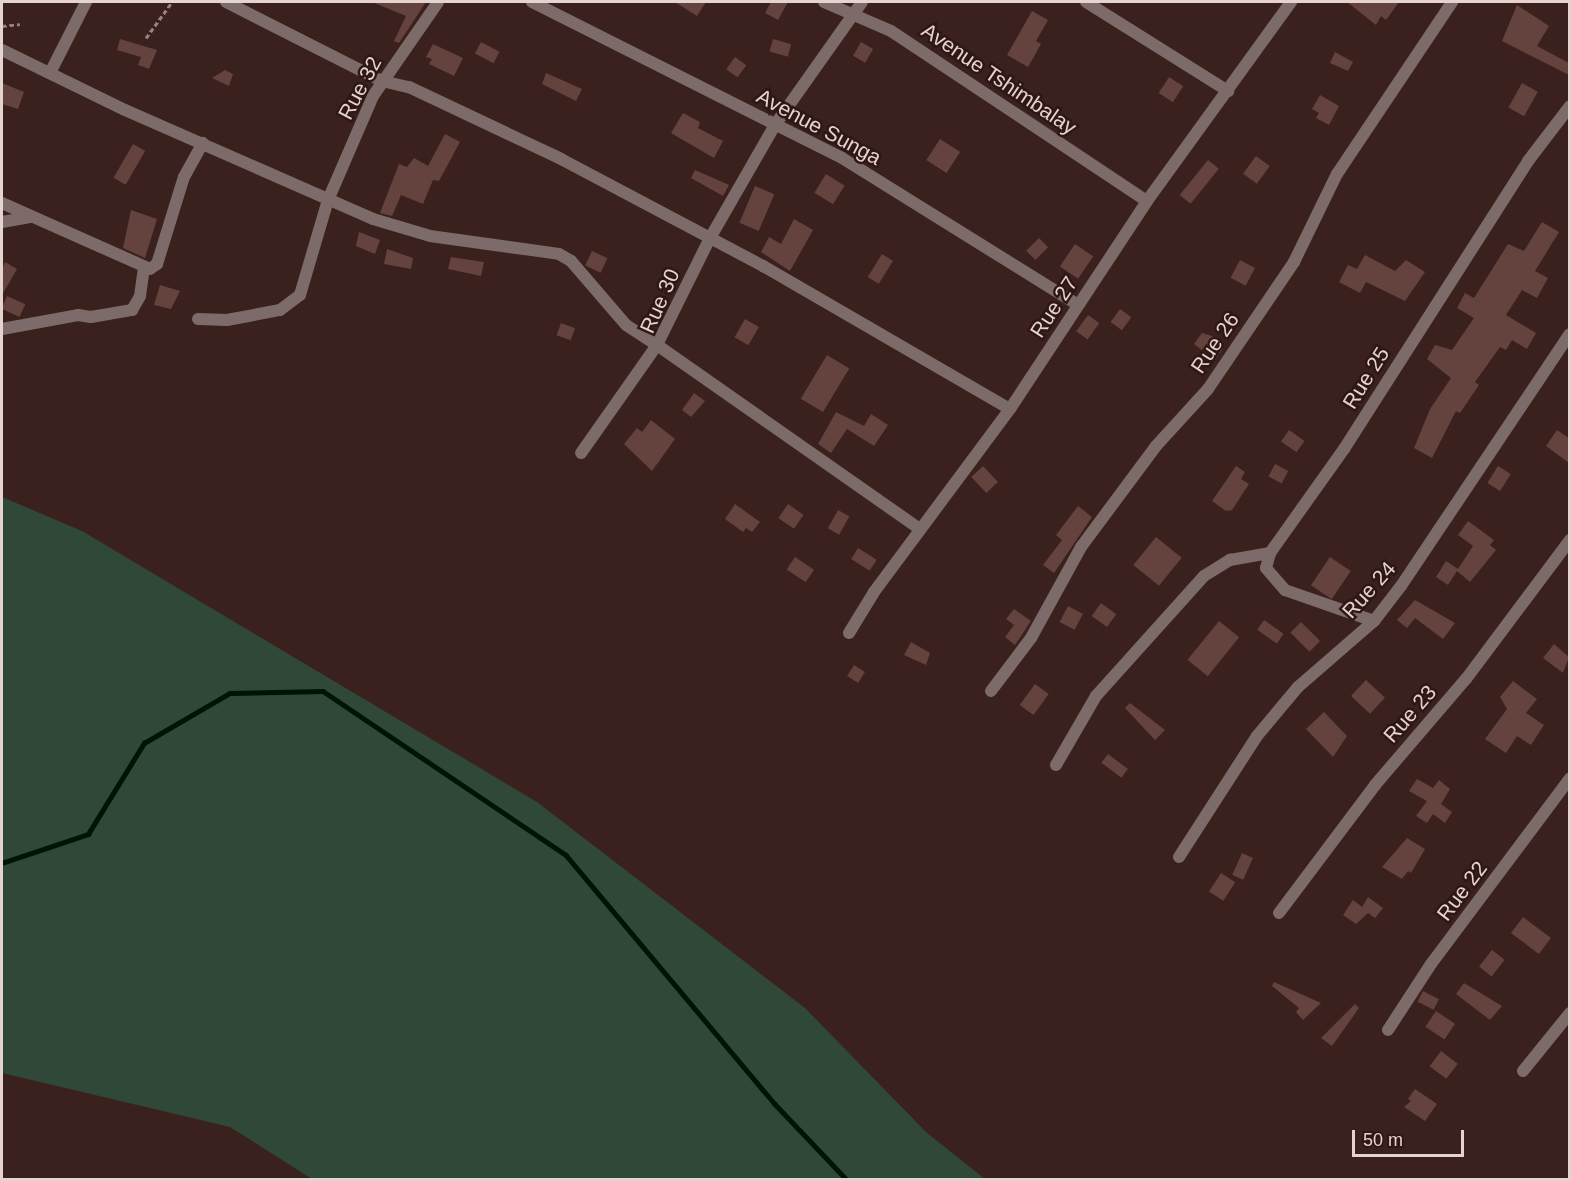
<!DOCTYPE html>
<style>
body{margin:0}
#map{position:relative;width:1571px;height:1181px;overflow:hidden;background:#3a211d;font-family:Helvetica,sans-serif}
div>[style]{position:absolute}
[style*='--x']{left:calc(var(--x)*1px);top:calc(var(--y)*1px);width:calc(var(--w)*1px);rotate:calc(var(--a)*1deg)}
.green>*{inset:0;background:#2f4838}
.stream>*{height:4.5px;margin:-2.25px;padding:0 2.25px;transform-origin:2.25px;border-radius:2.25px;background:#001406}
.building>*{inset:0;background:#64423d;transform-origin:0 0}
.path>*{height:3px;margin-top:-1.5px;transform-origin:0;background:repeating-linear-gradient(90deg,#97827e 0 4.5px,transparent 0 7.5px)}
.street>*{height:12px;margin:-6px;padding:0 6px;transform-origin:6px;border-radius:6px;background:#7c6b68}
span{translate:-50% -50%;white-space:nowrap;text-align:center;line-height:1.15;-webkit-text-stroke:5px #2f1714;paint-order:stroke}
.street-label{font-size:21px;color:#e5d3d0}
.frame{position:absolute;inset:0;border:3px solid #e5d3d0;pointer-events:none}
.scale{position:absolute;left:1352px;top:1130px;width:112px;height:27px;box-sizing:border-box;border:3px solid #e5d3d0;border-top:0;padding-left:8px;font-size:18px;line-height:21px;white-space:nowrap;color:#e5d3d0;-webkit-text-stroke:4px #2f1714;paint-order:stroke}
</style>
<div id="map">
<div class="green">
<i style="clip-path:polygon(2px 497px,82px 531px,537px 802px,805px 1008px,927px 1133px,985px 1179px,312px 1179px,230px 1127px,2px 1073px)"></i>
</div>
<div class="stream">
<i style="--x:2;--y:863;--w:91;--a:-18.6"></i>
<i style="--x:88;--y:834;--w:107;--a:-58.4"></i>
<i style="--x:144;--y:743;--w:99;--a:-30.2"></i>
<i style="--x:230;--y:693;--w:93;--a:-1.2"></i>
<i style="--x:323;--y:691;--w:293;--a:34"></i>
<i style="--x:566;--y:855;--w:325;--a:50"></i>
<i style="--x:775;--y:1104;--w:105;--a:46.5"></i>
</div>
<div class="building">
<i style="clip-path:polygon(372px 2px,426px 2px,399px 43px,394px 41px,406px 16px)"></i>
<i style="clip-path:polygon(675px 2px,706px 2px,697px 16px)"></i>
<i style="clip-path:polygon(771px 2px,788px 2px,778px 20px,765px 13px)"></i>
<i style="clip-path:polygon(1347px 2px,1399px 2px,1386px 20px,1381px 16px,1376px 25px)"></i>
<i style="clip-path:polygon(1517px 5px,1549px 26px,1537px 46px,1569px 63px,1569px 75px,1502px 41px)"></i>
<i style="clip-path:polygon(1032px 11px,1048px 20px,1036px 41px,1041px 44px,1028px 67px,1007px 55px)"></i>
<i style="clip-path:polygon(120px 39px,157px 50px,149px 69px,138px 65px,141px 57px,117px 50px)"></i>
<i style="left:773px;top:39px;width:19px;height:13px;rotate:16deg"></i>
<i style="left:481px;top:42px;width:21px;height:13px;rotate:28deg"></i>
<i style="left:861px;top:42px;width:14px;height:16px;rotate:30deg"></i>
<i style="clip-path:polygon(433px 44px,463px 58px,454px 76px,429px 64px,432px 59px,426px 57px)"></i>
<i style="clip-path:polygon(1335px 52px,1353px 62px,1348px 71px,1330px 63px)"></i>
<i style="left:735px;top:57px;width:14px;height:15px;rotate:36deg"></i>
<i style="clip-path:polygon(225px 70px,233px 74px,229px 86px,212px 78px)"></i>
<i style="clip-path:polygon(546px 73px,582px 89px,576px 101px,542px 84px)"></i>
<i style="left:1169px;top:77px;width:17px;height:19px;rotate:33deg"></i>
<i style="clip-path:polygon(2px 83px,24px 92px,18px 109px,2px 104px)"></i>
<i style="left:1522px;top:83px;width:18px;height:28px;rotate:29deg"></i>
<i style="clip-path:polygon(1320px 95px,1339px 106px,1329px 125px,1316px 118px,1319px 113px,1312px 109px)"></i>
<i style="clip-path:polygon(683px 113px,700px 122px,698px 128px,723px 141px,714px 158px,671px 133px)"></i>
<i style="clip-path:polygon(445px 134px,460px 142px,439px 181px,433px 180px,423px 204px,401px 195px,392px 216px,380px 213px,399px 164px,407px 167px,414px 158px,428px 166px)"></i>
<i style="left:940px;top:139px;width:24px;height:25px;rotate:33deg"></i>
<i style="left:133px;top:144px;width:14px;height:39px;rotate:30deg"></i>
<i style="left:1256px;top:156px;width:17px;height:22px;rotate:36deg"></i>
<i style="left:1208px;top:160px;width:14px;height:45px;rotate:39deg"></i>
<i style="clip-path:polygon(695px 170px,729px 185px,723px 196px,691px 178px)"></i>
<i style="left:826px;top:174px;width:22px;height:22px;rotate:32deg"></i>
<i style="left:755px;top:186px;width:21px;height:40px;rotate:23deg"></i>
<i style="clip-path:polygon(131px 210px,157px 219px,145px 258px,123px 248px)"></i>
<i style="clip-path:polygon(794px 219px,813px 230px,790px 271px,761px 252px,769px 237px,781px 244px)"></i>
<i style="clip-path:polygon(1542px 222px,1559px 232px,1535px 271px,1548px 278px,1537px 298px,1522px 290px,1506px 315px,1536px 333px,1527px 349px,1512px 340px,1506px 350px,1500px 347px,1475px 382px,1479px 385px,1460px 413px,1456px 411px,1432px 458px,1414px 448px,1430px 409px,1451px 378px,1427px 359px,1435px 345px,1452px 350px,1474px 318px,1457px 308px,1465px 293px,1474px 298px,1508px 244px,1524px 251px)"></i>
<i style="clip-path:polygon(359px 232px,380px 240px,375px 254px,356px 246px)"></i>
<i style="left:1039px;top:238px;width:13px;height:18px;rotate:45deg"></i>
<i style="left:1075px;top:244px;width:22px;height:27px;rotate:34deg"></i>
<i style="clip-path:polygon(387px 249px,413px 258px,411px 269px,384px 264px)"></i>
<i style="left:592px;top:251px;width:17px;height:16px;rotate:25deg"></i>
<i style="left:882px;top:254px;width:13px;height:27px;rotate:32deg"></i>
<i style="clip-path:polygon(1365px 255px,1395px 271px,1406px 260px,1425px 272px,1405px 301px,1366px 282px,1360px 293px,1339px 282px,1348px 265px,1357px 269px)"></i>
<i style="clip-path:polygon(451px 257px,484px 262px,481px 276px,448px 269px)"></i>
<i style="left:1240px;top:260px;width:17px;height:20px;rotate:28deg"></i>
<i style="clip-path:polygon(5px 262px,17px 269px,2px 295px,2px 269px)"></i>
<i style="clip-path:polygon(160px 285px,180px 291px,171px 309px,154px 305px)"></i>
<i style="left:7px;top:296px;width:20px;height:14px;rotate:24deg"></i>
<i style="left:1120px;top:309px;width:14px;height:16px;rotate:36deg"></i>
<i style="left:1088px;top:315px;width:14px;height:20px;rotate:36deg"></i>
<i style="left:745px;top:319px;width:16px;height:21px;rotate:30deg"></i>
<i style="left:561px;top:323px;width:15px;height:13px;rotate:20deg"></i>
<i style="clip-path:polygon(1202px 333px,1212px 336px,1223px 349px,1215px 360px,1194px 344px)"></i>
<i style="left:827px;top:355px;width:26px;height:51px;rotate:31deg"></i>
<i style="clip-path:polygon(694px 393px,705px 401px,691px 417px,682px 410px)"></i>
<i style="clip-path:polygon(836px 412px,864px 426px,871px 414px,888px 425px,874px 446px,847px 429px,831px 453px,818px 444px)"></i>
<i style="clip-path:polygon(651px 420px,675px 439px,652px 471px,624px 444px,637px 428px,642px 432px)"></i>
<i style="left:1289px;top:430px;width:19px;height:14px;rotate:35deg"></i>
<i style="clip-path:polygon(1557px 430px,1569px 438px,1569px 463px,1546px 446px)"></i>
<i style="left:1275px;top:464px;width:15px;height:14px;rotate:28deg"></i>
<i style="left:983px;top:466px;width:22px;height:16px;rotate:47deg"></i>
<i style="clip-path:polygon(1236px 466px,1245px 472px,1241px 479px,1249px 484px,1232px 510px,1226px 511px,1212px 501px)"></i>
<i style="left:1498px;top:466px;width:15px;height:20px;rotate:32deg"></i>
<i style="clip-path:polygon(735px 504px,760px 522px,752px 532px,746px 528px,743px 532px,725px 519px)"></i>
<i style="left:788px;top:504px;width:19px;height:17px;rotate:35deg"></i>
<i style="clip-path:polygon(1078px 506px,1092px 517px,1054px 573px,1043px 565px,1062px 540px,1056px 535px)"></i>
<i style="left:838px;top:510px;width:13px;height:21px;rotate:29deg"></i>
<i style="clip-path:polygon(1468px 521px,1494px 540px,1490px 545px,1496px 550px,1470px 582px,1457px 571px,1448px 585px,1436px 577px,1446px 561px,1458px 569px,1473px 546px,1458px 535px)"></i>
<i style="left:1156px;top:537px;width:33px;height:36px;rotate:39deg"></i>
<i style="left:858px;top:548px;width:22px;height:13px;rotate:32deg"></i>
<i style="left:795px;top:557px;width:23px;height:15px;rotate:34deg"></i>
<i style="left:1330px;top:557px;width:25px;height:34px;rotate:34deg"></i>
<i style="clip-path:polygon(1415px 600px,1455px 623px,1443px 639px,1415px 618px,1407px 628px,1397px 620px)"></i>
<i style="left:1101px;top:603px;width:19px;height:16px;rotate:36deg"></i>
<i style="left:1068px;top:606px;width:17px;height:18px;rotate:28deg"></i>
<i style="clip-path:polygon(1014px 609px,1031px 621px,1015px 645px,1005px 637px,1014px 625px,1006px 619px)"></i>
<i style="left:1264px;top:620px;width:24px;height:12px;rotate:35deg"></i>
<i style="left:1219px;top:621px;width:26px;height:50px;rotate:39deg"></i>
<i style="left:1301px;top:622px;width:27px;height:15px;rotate:45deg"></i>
<i style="clip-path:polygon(911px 642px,930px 653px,926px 665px,904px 655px)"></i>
<i style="clip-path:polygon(1554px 644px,1569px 657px,1563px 673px,1543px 658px)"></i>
<i style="left:854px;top:665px;width:13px;height:13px;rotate:32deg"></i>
<i style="left:1366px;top:680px;width:26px;height:22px;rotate:43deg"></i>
<i style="clip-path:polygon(1513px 681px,1537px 699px,1526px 713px,1544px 725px,1531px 745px,1517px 736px,1506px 753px,1485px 739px,1507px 709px,1500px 697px)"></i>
<i style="left:1035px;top:684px;width:17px;height:26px;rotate:36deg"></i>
<i style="clip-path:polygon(1130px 703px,1165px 730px,1155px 740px,1125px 708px)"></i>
<i style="clip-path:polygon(1324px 712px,1347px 736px,1333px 757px,1306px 729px)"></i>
<i style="left:1108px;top:754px;width:25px;height:11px;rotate:37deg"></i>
<i style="clip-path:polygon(1417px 779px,1433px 788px,1439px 780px,1450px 789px,1441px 804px,1452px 812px,1445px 823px,1433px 814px,1427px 823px,1416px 816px,1427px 801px,1409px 791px)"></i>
<i style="clip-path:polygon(1407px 838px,1425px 849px,1411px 873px,1408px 871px,1402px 879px,1382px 867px)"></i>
<i style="left:1242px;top:853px;width:12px;height:24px;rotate:24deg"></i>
<i style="left:1221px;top:873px;width:17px;height:22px;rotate:33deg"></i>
<i style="clip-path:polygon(1368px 897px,1383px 908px,1375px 918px,1368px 913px,1356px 924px,1343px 915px,1353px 900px,1362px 907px)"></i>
<i style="left:1523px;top:917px;width:35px;height:20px;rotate:37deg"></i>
<i style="left:1492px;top:950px;width:16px;height:21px;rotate:38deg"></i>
<i style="clip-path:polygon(1274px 982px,1321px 1003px,1303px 1020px,1296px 1012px,1299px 1008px,1272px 986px)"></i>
<i style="clip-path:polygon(1464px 983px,1502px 1006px,1490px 1020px,1456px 994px)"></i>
<i style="left:1423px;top:991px;width:18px;height:12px;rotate:27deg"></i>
<i style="clip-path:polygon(1355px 1004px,1359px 1008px,1332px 1046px,1321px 1038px)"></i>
<i style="left:1436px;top:1011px;width:23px;height:19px;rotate:34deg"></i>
<i style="left:1441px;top:1051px;width:21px;height:19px;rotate:37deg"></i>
<i style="clip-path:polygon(1415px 1089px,1437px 1104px,1425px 1121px,1404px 1107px,1411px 1101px,1408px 1099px)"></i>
</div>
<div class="path">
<i style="--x:2;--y:26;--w:18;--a:-6"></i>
<i style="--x:146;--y:38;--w:44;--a:-54.2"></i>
</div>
<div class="street">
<i style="--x:226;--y:2;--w:175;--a:26.9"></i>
<i style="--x:382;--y:81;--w:28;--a:13"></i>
<i style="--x:409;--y:87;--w:168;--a:25.3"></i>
<i style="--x:561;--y:159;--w:229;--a:27.9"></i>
<i style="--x:763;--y:266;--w:285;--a:30.1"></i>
<i style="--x:532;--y:2;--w:347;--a:26.7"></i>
<i style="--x:842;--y:158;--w:278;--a:31.9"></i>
<i style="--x:824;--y:2;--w:73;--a:23.4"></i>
<i style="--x:891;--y:31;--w:307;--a:33.6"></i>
<i style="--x:862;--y:2;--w:151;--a:125.3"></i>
<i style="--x:775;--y:125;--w:130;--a:119.9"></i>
<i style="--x:710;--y:238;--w:119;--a:116.4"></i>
<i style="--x:657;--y:345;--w:321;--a:35"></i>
<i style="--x:1086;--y:2;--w:168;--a:32.1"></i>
<i style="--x:2;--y:50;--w:137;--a:26"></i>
<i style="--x:125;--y:110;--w:271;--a:23.7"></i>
<i style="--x:373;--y:219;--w:59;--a:16.6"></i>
<i style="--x:430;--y:236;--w:130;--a:7.9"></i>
<i style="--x:559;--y:254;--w:14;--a:30"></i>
<i style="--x:571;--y:261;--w:84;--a:49.3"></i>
<i style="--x:626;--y:325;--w:37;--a:33"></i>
<i style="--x:657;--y:345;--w:132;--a:125.1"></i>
<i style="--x:50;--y:73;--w:80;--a:-63.1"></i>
<i style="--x:2;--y:203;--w:162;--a:24"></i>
<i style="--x:150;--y:269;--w:9;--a:-36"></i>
<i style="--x:157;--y:264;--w:91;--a:-72.8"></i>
<i style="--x:184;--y:177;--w:39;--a:-61"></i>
<i style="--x:2;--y:222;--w:27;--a:-10"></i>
<i style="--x:198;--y:319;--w:29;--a:2"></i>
<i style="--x:227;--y:320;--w:54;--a:-10.7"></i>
<i style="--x:280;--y:310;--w:25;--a:-37"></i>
<i style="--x:300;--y:295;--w:99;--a:-73.6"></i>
<i style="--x:328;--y:200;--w:113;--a:-66.6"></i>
<i style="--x:373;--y:96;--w:114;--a:-55.3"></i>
<i style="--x:2;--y:329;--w:77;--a:-10.4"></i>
<i style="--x:78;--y:315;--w:13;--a:9"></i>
<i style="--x:91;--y:317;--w:42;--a:-9.7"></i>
<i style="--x:132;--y:310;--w:16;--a:-60"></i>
<i style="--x:140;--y:296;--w:28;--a:-82"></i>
<i style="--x:1374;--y:621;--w:94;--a:-160.8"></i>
<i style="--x:1285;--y:590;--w:29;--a:-131"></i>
<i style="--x:1266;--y:568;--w:16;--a:-75"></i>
<i style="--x:1270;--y:553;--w:128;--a:-54.6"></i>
<i style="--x:1344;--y:449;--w:342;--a:-57.4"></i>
<i style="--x:1528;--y:161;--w:69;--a:-52.6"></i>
<i style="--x:849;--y:633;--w:48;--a:-58.6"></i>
<i style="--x:874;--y:592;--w:228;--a:-53.4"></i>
<i style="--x:1010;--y:409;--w:249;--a:-56.6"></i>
<i style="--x:1147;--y:201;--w:246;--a:-54.1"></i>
<i style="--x:991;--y:691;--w:66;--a:-53"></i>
<i style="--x:1031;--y:638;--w:104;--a:-61.2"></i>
<i style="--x:1081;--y:547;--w:126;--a:-53.4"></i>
<i style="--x:1156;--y:446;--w:77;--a:-47.6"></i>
<i style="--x:1208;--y:389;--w:153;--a:-55.9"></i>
<i style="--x:1294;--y:262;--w:98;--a:-64"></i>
<i style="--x:1337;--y:174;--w:207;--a:-56.2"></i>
<i style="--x:1056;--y:765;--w:80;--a:-59.9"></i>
<i style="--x:1096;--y:696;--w:161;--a:-48"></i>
<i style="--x:1204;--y:576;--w:31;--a:-32"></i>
<i style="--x:1230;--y:560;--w:41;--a:-9.9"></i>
<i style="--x:1179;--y:857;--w:144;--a:-57.2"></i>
<i style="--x:1257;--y:736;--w:64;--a:-50.1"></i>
<i style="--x:1298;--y:687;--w:101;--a:-41"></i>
<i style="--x:1374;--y:621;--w:44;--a:-52.4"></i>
<i style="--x:1401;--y:586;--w:303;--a:-56.2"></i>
<i style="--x:1279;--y:913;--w:160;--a:-53.1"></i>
<i style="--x:1375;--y:785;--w:140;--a:-49.4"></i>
<i style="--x:1466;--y:679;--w:174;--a:-53.2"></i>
<i style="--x:1388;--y:1030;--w:79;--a:-56.9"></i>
<i style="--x:1431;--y:964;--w:232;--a:-53.2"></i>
<i style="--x:1523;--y:1071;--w:75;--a:-51"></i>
</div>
<div class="street-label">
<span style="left:999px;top:79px;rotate:34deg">Avenue Tshimbalay</span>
<span style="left:360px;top:88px;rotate:-62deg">Rue 32</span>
<span style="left:819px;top:127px;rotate:28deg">Avenue Sunga</span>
<span style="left:660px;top:301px;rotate:-66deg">Rue 30</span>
<span style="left:1054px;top:307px;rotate:-57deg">Rue 27</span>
<span style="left:1215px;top:343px;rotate:-56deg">Rue 26</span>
<span style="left:1366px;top:378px;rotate:-58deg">Rue 25</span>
<span style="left:1369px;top:590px;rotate:-48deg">Rue 24</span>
<span style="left:1410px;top:714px;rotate:-49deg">Rue 23</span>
<span style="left:1462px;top:891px;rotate:-53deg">Rue 22</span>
</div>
<div class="frame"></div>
<div class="scale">50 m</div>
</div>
